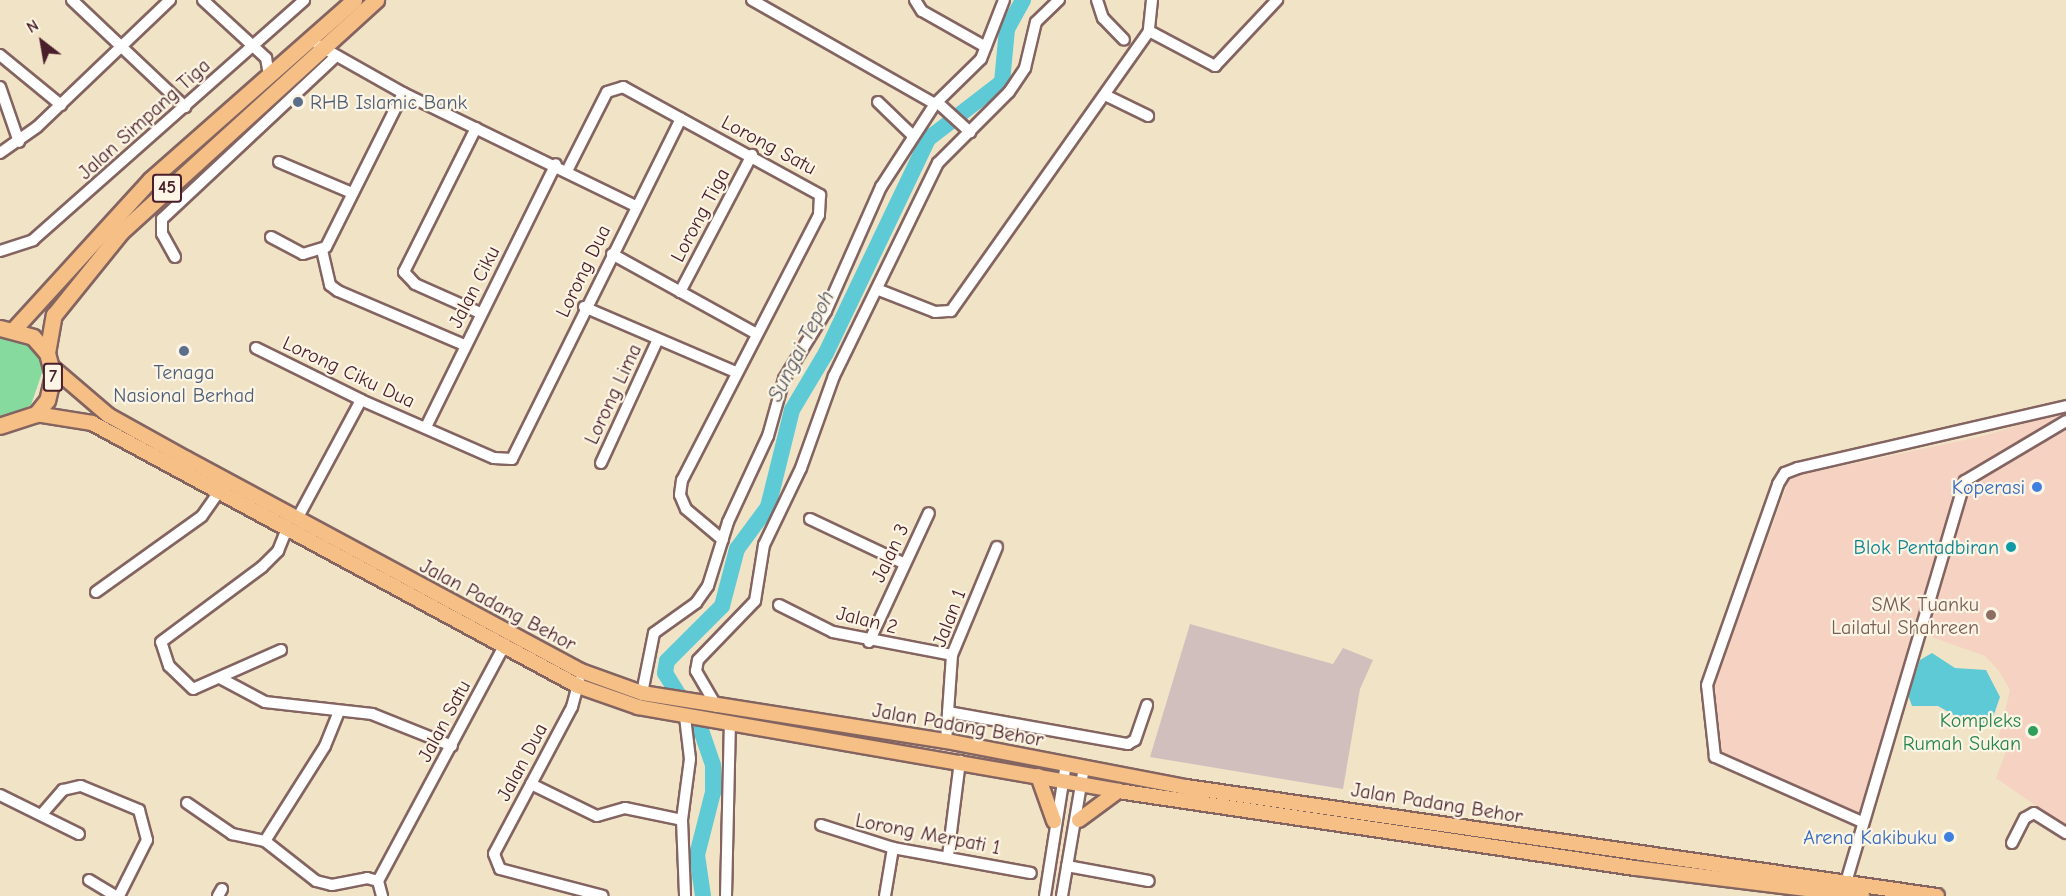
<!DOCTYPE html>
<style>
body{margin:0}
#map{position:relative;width:2066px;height:896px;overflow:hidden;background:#f1e4c6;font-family:"Comic Neue",sans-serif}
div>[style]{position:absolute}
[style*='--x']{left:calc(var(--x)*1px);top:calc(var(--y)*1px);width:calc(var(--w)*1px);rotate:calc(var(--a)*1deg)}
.built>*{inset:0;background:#f5d2c2}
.industrial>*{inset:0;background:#d1bfbd}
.green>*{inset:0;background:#86da9d}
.water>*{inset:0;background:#5ecad6}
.river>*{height:16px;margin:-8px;padding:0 8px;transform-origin:8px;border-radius:8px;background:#5ecad6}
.roads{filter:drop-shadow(2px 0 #846461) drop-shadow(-2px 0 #846461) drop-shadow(0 2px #846461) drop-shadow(0 -2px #846461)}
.minor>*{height:10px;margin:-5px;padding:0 5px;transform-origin:5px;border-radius:5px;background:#fff}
.major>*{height:14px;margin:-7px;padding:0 7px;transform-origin:7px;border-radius:7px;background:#f5bf86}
.highway>*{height:15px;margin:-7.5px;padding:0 7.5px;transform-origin:7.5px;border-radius:7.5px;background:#f5bf86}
.dots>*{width:16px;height:16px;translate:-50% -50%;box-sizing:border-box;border:3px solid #fcf5e5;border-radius:50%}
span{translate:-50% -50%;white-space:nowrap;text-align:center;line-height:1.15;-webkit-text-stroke:4.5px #fcf5e5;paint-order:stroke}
.shield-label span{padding:2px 4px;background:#fcf5e5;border:2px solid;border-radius:4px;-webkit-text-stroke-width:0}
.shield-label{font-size:18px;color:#4a1f2b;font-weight:700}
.service-label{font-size:20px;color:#4e5e75}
.left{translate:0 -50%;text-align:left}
.street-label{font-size:20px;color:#4a1f2b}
.shop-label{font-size:20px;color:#366cbe}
.right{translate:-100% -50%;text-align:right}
.culture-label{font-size:20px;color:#0d838f}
.education-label{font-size:20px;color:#785e54}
.leisure-label{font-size:20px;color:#27864d}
.water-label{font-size:21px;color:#50525e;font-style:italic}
.north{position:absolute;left:12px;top:12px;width:60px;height:60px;-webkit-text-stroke:4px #fcf5e5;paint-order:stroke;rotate:329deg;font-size:16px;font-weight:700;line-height:24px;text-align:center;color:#4a1f2b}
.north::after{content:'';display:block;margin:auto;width:21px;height:27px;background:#4a1f2b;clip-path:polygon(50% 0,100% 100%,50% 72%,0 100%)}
</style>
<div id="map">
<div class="built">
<i style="clip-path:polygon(2066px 411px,2066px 827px,1996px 778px,2007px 749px,1997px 744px,2010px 690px,1999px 671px,1985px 656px,1929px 636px,1912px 633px,1859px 815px,1723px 757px,1714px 686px,1790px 477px,1983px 436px)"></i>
</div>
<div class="industrial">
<i style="clip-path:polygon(1190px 624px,1333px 664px,1343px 648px,1373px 660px,1360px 689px,1343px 789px,1150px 757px)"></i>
</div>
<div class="green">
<i style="clip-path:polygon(0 335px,31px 342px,44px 367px,31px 405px,7px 417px,0 417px)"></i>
</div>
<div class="water">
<i style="clip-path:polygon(1932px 653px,1955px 668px,1986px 670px,2000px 697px,1990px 726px,1966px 722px,1938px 706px,1912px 706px,1908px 695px,1920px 660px)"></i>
</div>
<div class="river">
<i style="--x:703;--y:896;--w:41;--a:-98.3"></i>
<i style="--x:697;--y:855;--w:65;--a:-75.7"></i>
<i style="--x:713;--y:792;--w:27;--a:-90"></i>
<i style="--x:713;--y:765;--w:36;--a:-109"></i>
<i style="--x:701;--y:731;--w:68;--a:-121.8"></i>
<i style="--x:665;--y:673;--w:12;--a:-81"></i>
<i style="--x:667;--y:661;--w:78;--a:-45"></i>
<i style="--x:722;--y:606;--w:59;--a:-75.3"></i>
<i style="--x:737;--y:549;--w:52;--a:-53.6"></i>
<i style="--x:768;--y:507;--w:100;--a:-76.1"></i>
<i style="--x:792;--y:410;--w:66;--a:-59.2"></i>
<i style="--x:826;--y:353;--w:237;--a:-64.5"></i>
<i style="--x:928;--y:139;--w:93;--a:-37.6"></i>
<i style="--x:1002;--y:82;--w:53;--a:-84.6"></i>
<i style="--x:1007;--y:29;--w:33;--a:-61"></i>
</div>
<div class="roads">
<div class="minor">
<i style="--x:72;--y:0;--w:156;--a:43.4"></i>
<i style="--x:203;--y:0;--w:86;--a:42.6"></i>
<i style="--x:266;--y:58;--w:17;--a:80"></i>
<i style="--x:752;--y:0;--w:210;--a:29.6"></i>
<i style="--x:915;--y:0;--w:13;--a:58"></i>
<i style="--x:922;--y:11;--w:73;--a:29.4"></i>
<i style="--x:1097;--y:0;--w:19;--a:72"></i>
<i style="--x:1103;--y:18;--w:30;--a:46"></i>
<i style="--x:1152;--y:0;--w:31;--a:96"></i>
<i style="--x:1149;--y:31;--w:75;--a:27.9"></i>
<i style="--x:1215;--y:66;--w:91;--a:-46.8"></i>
<i style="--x:318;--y:45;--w:98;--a:29.5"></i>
<i style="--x:403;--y:93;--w:259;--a:25.9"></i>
<i style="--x:0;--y:55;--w:79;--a:39.3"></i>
<i style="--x:0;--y:87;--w:58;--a:70.9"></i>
<i style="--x:1105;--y:95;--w:48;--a:26"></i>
<i style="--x:878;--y:102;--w:47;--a:44.1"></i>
<i style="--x:937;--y:102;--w:45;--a:42.3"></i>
<i style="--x:476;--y:128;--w:161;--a:116.6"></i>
<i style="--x:404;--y:272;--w:16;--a:47"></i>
<i style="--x:415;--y:284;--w:71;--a:24"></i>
<i style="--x:0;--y:153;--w:45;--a:-35.1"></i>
<i style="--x:37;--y:127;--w:184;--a:-43.7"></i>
<i style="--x:279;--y:162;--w:79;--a:23"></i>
<i style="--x:568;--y:169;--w:86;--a:-63.1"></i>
<i style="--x:607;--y:92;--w:17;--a:-17"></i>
<i style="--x:623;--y:87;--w:225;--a:28.7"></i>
<i style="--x:820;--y:195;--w:20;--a:93"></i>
<i style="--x:819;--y:215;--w:298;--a:117.3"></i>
<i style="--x:682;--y:480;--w:15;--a:98"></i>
<i style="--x:680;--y:495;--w:15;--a:67"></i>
<i style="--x:686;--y:509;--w:48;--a:40"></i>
<i style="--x:271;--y:237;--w:36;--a:28"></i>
<i style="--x:303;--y:254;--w:24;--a:-17"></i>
<i style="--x:326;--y:247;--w:172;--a:-63.4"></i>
<i style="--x:322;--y:250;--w:36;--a:77"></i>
<i style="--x:330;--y:285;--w:10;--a:37"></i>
<i style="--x:338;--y:291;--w:137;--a:23.2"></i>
<i style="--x:0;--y:251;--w:35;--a:-18"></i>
<i style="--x:33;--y:240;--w:362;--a:-41.5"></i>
<i style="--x:612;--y:254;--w:163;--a:28.9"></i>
<i style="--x:175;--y:257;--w:26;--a:-119"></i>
<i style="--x:162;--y:234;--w:15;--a:-90"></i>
<i style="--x:162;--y:219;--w:238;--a:-43.1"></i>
<i style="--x:879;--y:290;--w:60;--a:21.4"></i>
<i style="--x:935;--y:312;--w:16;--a:-4"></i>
<i style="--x:951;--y:311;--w:343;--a:-54.7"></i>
<i style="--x:680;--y:292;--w:155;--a:-62.3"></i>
<i style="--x:584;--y:307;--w:162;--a:23.2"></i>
<i style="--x:256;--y:348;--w:117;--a:26.3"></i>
<i style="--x:361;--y:400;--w:145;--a:23.6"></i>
<i style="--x:494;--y:458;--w:18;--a:3"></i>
<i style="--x:512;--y:459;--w:380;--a:-63.6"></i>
<i style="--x:426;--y:427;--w:293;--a:-63.7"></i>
<i style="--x:601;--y:463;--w:134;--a:-65.3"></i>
<i style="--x:297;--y:519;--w:135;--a:-61.7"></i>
<i style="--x:810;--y:519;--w:103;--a:25.3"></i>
<i style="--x:96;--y:592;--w:130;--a:-35.6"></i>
<i style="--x:202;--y:516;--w:29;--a:-55"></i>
<i style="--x:779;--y:605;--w:60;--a:26.6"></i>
<i style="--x:833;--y:632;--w:121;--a:10.9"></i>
<i style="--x:869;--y:642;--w:142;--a:-65.1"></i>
<i style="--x:281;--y:650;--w:96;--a:156.1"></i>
<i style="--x:193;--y:689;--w:33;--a:-136"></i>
<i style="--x:169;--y:666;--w:25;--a:-108"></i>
<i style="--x:161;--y:642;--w:126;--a:-36.6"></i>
<i style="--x:262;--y:567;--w:23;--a:-45"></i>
<i style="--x:278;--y:551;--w:24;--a:-68"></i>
<i style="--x:220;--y:678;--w:51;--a:28.1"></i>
<i style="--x:265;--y:702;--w:108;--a:6.4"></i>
<i style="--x:372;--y:714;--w:86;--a:21.8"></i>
<i style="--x:579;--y:681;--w:27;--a:105"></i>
<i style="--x:572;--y:707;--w:166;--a:118"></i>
<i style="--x:494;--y:854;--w:16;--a:68"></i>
<i style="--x:500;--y:869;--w:106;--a:14.7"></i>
<i style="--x:642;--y:693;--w:61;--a:-78.7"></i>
<i style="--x:654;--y:633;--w:52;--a:-35.5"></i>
<i style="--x:696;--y:603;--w:21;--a:-55"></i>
<i style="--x:708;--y:586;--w:67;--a:-72.6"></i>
<i style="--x:728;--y:522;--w:95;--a:-65.1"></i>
<i style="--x:768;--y:436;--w:59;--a:-74.3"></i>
<i style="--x:784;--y:379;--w:80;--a:-58.3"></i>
<i style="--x:826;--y:311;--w:136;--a:-66.1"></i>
<i style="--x:881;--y:187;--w:99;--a:-57"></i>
<i style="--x:935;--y:104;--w:64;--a:-44.4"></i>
<i style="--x:981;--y:59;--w:63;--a:-68.7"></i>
<i style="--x:717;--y:707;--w:42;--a:-120.3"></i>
<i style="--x:696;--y:671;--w:11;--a:-80"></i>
<i style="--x:698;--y:660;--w:82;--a:-46"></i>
<i style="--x:755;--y:601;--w:57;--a:-80.9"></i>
<i style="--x:764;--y:545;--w:85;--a:-64.3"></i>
<i style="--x:801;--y:468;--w:98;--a:-70.3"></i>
<i style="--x:834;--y:376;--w:237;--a:-64"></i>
<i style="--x:938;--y:163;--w:100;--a:-45"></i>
<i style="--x:1009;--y:92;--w:29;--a:-56"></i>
<i style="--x:1025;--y:68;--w:47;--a:-76.6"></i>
<i style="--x:1036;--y:22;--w:32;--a:-44"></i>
<i style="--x:948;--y:712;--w:183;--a:10.1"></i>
<i style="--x:1128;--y:744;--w:8;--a:-30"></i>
<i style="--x:1135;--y:740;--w:37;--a:-71"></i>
<i style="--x:685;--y:717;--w:42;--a:83.2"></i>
<i style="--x:690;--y:759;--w:62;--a:97.5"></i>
<i style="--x:682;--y:820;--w:76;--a:87.7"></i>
<i style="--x:946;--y:741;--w:86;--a:-86"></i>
<i style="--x:952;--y:655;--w:117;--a:-67.4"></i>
<i style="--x:531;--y:784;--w:73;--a:25.9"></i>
<i style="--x:597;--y:816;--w:29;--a:-16"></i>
<i style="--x:625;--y:808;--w:58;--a:11.9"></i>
<i style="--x:0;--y:795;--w:88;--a:26.3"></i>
<i style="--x:187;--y:803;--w:55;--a:34.6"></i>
<i style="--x:232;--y:834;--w:34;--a:12"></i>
<i style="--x:265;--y:841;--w:65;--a:38.1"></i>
<i style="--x:316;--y:881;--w:16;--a:14"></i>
<i style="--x:332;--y:885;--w:36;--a:-11"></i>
<i style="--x:367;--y:878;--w:11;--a:15"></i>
<i style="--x:378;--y:881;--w:16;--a:75"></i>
<i style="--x:42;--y:814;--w:32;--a:-49"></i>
<i style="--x:63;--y:790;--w:18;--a:-13"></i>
<i style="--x:81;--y:786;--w:63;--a:22.5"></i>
<i style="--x:139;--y:810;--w:31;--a:75"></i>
<i style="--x:147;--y:840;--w:63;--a:116.6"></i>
<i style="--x:1862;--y:822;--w:161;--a:-156.1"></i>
<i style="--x:1715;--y:757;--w:72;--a:-96.3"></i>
<i style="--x:1707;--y:685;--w:213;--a:-70.5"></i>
<i style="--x:1778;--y:484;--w:13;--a:-58"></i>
<i style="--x:1785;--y:473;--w:14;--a:-21"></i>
<i style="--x:1798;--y:468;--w:275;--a:-13"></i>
<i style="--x:821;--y:825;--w:76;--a:17.7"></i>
<i style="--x:893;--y:848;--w:140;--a:10.3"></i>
<i style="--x:265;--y:841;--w:112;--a:-57.7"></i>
<i style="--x:325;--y:746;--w:38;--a:-68"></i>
<i style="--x:2012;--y:843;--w:28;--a:-63"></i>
<i style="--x:2025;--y:818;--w:10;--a:-29"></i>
<i style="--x:2034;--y:813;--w:38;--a:32"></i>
<i style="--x:948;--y:856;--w:96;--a:-82.8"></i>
<i style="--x:1067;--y:866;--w:83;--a:10.4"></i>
<i style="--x:1847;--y:879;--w:415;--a:-73.5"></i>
<i style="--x:1965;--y:481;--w:117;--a:-30.7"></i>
<i style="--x:89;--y:880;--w:31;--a:31"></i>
<i style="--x:378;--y:881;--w:267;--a:-61.8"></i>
<i style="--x:218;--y:896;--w:8;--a:-60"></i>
<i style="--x:726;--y:896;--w:172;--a:-88.7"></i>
<i style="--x:885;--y:896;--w:49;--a:-80.5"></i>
<i style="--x:1045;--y:896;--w:134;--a:-81"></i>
<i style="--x:1062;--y:896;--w:131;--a:-80.3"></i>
</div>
<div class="major">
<i style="--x:52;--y:367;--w:74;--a:40.6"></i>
<i style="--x:108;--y:415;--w:90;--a:29.1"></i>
<i style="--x:187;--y:459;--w:447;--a:28.3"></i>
<i style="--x:581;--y:671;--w:65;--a:19.8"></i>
<i style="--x:642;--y:693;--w:308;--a:9"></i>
<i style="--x:946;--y:741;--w:244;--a:10.9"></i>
<i style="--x:1186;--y:787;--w:759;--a:8.26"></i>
<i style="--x:36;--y:414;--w:57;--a:9.1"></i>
<i style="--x:92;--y:423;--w:553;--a:28.42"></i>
<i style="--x:578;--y:686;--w:64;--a:19.3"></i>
<i style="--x:638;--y:707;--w:487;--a:9.9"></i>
<i style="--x:1118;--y:791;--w:523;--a:8.47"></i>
<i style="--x:1635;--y:868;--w:229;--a:7"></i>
<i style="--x:1038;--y:776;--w:48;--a:70.4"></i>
<i style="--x:1079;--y:820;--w:49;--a:-36.6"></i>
</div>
<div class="highway">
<i style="--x:0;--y:328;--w:34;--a:15"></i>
<i style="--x:33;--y:337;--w:21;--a:49"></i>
<i style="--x:47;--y:353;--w:23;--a:75"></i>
<i style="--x:53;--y:375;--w:26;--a:103"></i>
<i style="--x:47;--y:400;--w:18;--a:128"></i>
<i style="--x:36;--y:414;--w:38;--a:162"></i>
<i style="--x:14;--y:329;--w:202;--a:-47.6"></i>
<i style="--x:150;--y:180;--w:272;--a:-41.4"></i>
<i style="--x:47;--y:353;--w:39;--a:-80"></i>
<i style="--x:54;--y:315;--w:107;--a:-51.1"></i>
<i style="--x:121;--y:232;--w:345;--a:-42.3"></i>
</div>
</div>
<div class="dots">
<i style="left:298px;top:102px;background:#5c6f8a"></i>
<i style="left:184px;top:351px;background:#5c6f8a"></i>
<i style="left:2037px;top:487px;background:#3f7fe0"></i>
<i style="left:2011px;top:547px;background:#0f9aa8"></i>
<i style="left:1991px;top:615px;background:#8d6e63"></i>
<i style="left:2033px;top:731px;background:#2e9e5b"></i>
<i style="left:1949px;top:837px;background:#3f7fe0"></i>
</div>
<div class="shield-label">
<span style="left:167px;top:188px">45</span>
<span style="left:53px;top:377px">7</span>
</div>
<div class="service-label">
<span class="left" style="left:310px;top:102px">RHB Islamic Bank</span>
<span style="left:184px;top:384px">Tenaga<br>Nasional Berhad</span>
</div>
<div class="street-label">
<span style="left:144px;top:119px;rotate:-42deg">Jalan Simpang Tiga</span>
<span style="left:769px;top:145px;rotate:28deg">Lorong Satu</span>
<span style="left:700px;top:215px;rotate:-62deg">Lorong Tiga</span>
<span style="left:583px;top:271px;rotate:-64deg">Lorong Dua</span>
<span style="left:474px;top:287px;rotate:-63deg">Jalan Ciku</span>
<span style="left:349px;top:372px;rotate:25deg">Lorong Ciku Dua</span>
<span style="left:613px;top:394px;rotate:-65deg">Lorong Lima</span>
<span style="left:890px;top:553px;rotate:-65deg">Jalan 3</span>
<span style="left:498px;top:605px;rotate:28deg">Jalan Padang Behor</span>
<span style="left:949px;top:618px;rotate:-69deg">Jalan 1</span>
<span style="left:867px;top:620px;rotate:14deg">Jalan 2</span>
<span style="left:444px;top:721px;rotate:-62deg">Jalan Satu</span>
<span style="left:958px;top:725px;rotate:10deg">Jalan Padang Behor</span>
<span style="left:522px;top:762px;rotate:-62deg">Jalan Dua</span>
<span style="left:1437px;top:803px;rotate:9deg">Jalan Padang Behor</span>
<span style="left:928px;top:834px;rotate:11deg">Lorong Merpati 1</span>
</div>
<div class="shop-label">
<span class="right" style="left:2025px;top:487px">Koperasi</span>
<span class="right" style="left:1937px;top:837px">Arena Kakibuku</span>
</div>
<div class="culture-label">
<span class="right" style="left:1999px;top:547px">Blok Pentadbiran</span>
</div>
<div class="education-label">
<span class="right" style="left:1979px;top:616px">SMK Tuanku<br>Lailatul Shahreen</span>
</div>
<div class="leisure-label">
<span class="right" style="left:2021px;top:732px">Kompleks<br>Rumah Sukan</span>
</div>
<div class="water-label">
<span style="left:801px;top:346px;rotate:-63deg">Sungai Tepoh</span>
</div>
<div class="north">N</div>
</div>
